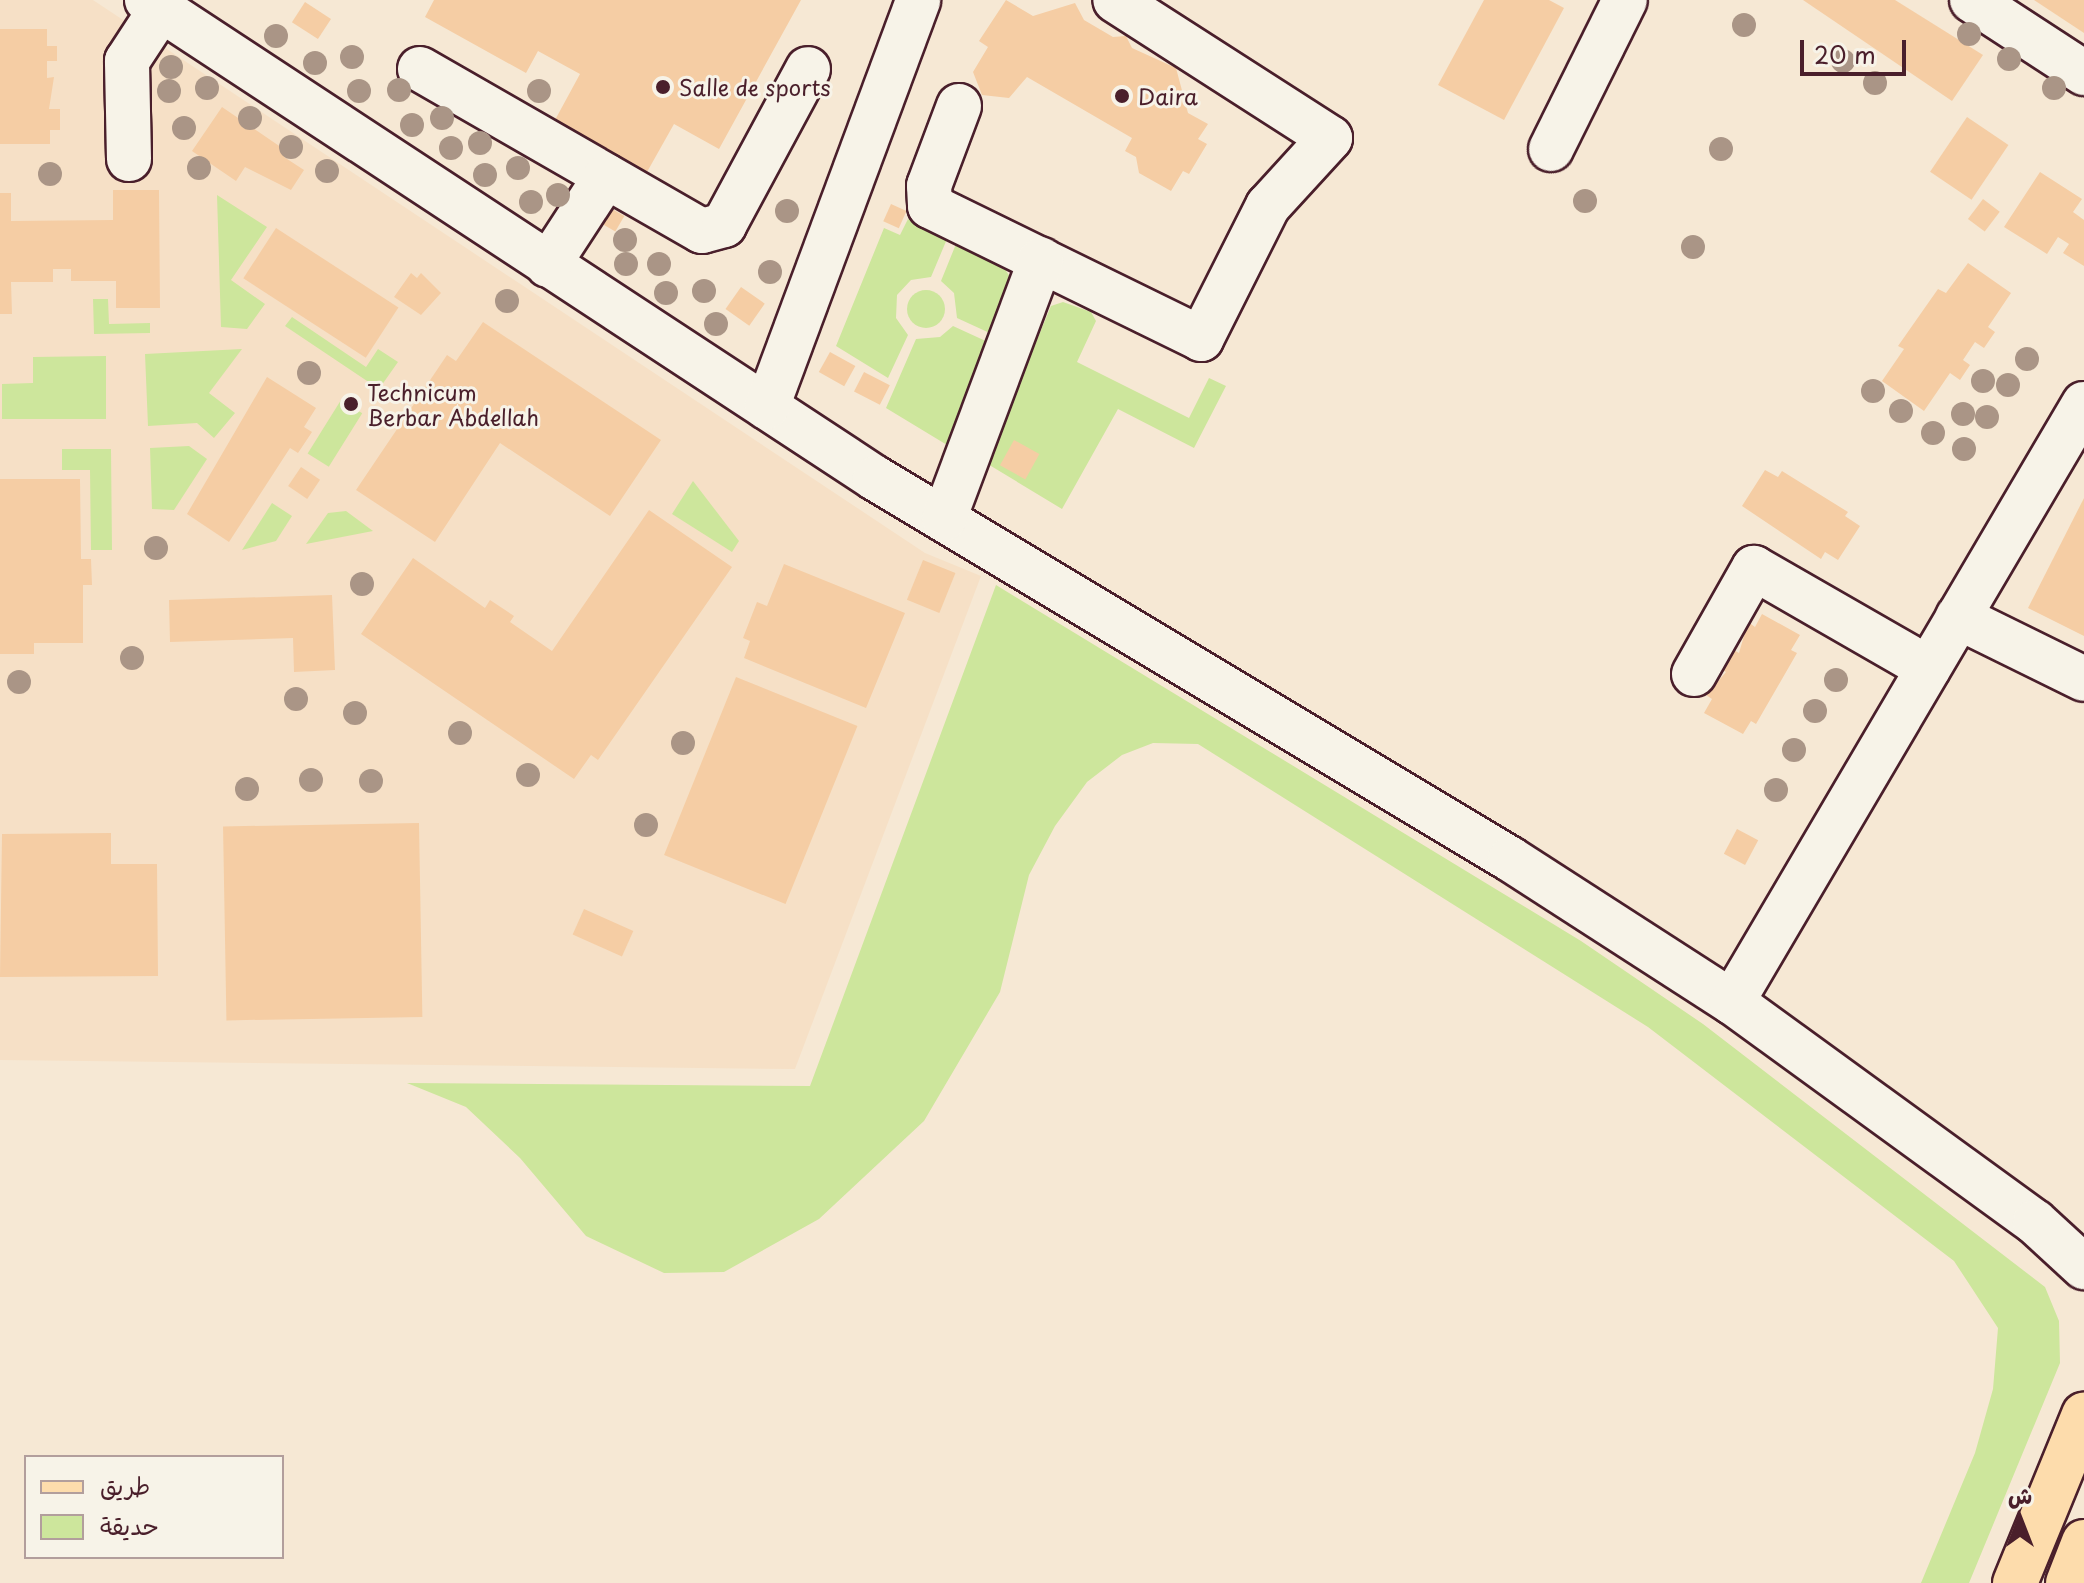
<!DOCTYPE html>
<meta charset="utf-8">
<style>
body{margin:0}
#map{position:relative;width:2084px;height:1583px;overflow:hidden;background:#f6e8d4;font-family:"Playpen Sans","Playpen Sans Arabic",sans-serif}
div>[style]{position:absolute}
[style*='--x']{left:calc(var(--x)*1px);top:calc(var(--y)*1px);width:calc(var(--w)*1px);rotate:calc(var(--a)*1deg)}
.built>*{inset:0;background:#f6e0c6}
.green>*{inset:0;background:#cde69c;transform-origin:0 0}
.round{border-radius:50%}
.building>*{inset:0;background:#f5cda4;transform-origin:0 0}
.roads{filter:drop-shadow(2px 0 #4a1f2b) drop-shadow(-2px 0 #4a1f2b) drop-shadow(0 2px #4a1f2b) drop-shadow(0 -2px #4a1f2b)}
.minor>*{height:44px;margin:-22px;padding:0 22px;transform-origin:22px;border-radius:22px;background:#f7f3e8}
.major>*{height:44px;margin:-22px;padding:0 22px;transform-origin:22px;border-radius:22px;background:#fddcac}
.trees>*{width:24px;height:24px;margin:-12px;border-radius:50%;background:#aa9586}
.dots>*{width:22px;height:22px;translate:-50% -50%;box-sizing:border-box;border:4px solid #f7f3e8;border-radius:50%}
span{translate:-50% -50%;white-space:nowrap;text-align:center;line-height:1.15;-webkit-text-stroke:6px #f7f3e8;paint-order:stroke}
.poi-label{font-size:22px;color:#4a1f2b}
.left{translate:0 -50%;text-align:left}
.legend{position:absolute;left:24px;top:1455px;width:260px;height:104px;box-sizing:border-box;background:#f7f3e8;border:2px solid #b29e9c;margin:0;padding:10px 14px;list-style:none;font-size:24px;color:#4a1f2b}
.legend li{display:flex;align-items:center;gap:16px;height:40px}
.legend b{width:40px;border:2px solid #b29e9c}
.north{position:absolute;left:1980px;top:1479px;width:80px;height:80px;-webkit-text-stroke:6px #f7f3e8;paint-order:stroke;rotate:0deg;font-size:22px;font-weight:700;line-height:32px;text-align:center;color:#4a1f2b}
.north::after{content:'';display:block;margin:auto;width:28px;height:36px;background:#4a1f2b;clip-path:polygon(50% 0,100% 100%,50% 72%,0 100%)}
.scale{position:absolute;left:1800px;top:40px;width:106px;height:36px;box-sizing:border-box;border:4px solid #4a1f2b;border-top:0;padding-left:10px;font-size:24px;line-height:28px;white-space:nowrap;color:#4a1f2b;-webkit-text-stroke:6px #f7f3e8;paint-order:stroke}
</style>
<div id="map">
<div class="built">
<i style="clip-path:polygon(0 0,93px 0,925px 553px,981px 576px,795px 1069px,0 1060px)"></i>
</div>
<div class="green">
<i style="clip-path:polygon(217px 195px,267px 227px,231px 280px,265px 304px,247px 329px,221px 327px)"></i>
<i style="clip-path:polygon(908px 219px,947px 239px,931px 277px,911px 280px,897px 295px,896px 318px,908px 335px,888px 378px,836px 346px,884px 228px,900px 235px)"></i>
<i style="clip-path:polygon(956px 244px,1001px 263px,1012px 280px,994px 335px,957px 318px,954px 293px,941px 281px)"></i>
<i class="round" style="left:907px;top:290px;width:38px;height:38px"></i>
<i style="clip-path:polygon(93px 299px,108px 299px,109px 324px,150px 323px,150px 333px,94px 334px)"></i>
<i style="clip-path:polygon(1063px 302px,1091px 312px,1096px 321px,1077px 362px,1189px 418px,1209px 378px,1226px 386px,1194px 448px,1118px 409px,1062px 509px,986px 463px,1051px 306px)"></i>
<i style="clip-path:polygon(292px 317px,366px 367px,378px 349px,398px 362px,379px 389px,285px 326px)"></i>
<i style="clip-path:polygon(953px 326px,990px 343px,952px 448px,886px 408px,916px 339px,940px 337px)"></i>
<i style="clip-path:polygon(242px 349px,209px 393px,235px 413px,214px 438px,197px 423px,148px 426px,145px 354px)"></i>
<i style="clip-path:polygon(106px 356px,106px 419px,2px 419px,2px 384px,33px 383px,33px 357px)"></i>
<i style="left:341px;top:400px;width:25px;height:63px;rotate:32deg"></i>
<i style="clip-path:polygon(189px 446px,207px 459px,174px 510px,152px 509px,150px 448px)"></i>
<i style="clip-path:polygon(62px 449px,111px 449px,112px 550px,91px 550px,90px 470px,62px 470px)"></i>
<i style="clip-path:polygon(693px 481px,739px 541px,732px 552px,672px 514px)"></i>
<i style="clip-path:polygon(272px 503px,292px 516px,276px 541px,242px 550px)"></i>
<i style="clip-path:polygon(346px 511px,373px 531px,306px 544px,328px 513px)"></i>
<i style="clip-path:polygon(996px 585px,1581px 941px,1703px 1024px,2045px 1287px,2059px 1321px,2060px 1363px,1969px 1583px,1921px 1583px,1975px 1453px,1993px 1389px,1998px 1328px,1954px 1261px,1648px 1027px,1198px 744px,1153px 743px,1122px 755px,1087px 782px,1055px 826px,1029px 875px,1000px 992px,924px 1121px,819px 1219px,724px 1272px,664px 1273px,586px 1236px,520px 1158px,466px 1107px,407px 1083px,810px 1086px)"></i>
</div>
<div class="building">
<i style="clip-path:polygon(434px 0,801px 0,719px 149px,674px 124px,647px 172px,555px 120px,580px 74px,538px 51px,526px 73px,425px 17px)"></i>
<i style="clip-path:polygon(1006px 0,1033px 16px,1075px 3px,1084px 20px,1113px 37px,1126px 36px,1132px 48px,1176px 68px,1188px 113px,1208px 124px,1198px 139px,1207px 144px,1189px 174px,1183px 171px,1171px 191px,1139px 173px,1136px 157px,1125px 151px,1132px 138px,1027px 77px,1009px 98px,982px 95px,973px 72px,988px 47px,979px 41px)"></i>
<i style="clip-path:polygon(1484px 0,1549px 0,1564px 8px,1504px 120px,1438px 85px)"></i>
<i style="clip-path:polygon(1803px 0,1895px 0,1983px 55px,1952px 101px)"></i>
<i style="clip-path:polygon(2034px 0,2084px 0,2084px 33px)"></i>
<i style="left:305px;top:2px;width:31px;height:24px;rotate:33deg"></i>
<i style="clip-path:polygon(0 29px,47px 29px,47px 46px,57px 46px,57px 61px,47px 61px,47px 78px,54px 77px,49px 109px,60px 109px,60px 130px,50px 130px,50px 144px,0 144px)"></i>
<i style="clip-path:polygon(222px 107px,288px 152px,284px 157px,304px 170px,291px 190px,245px 167px,236px 181px,192px 151px)"></i>
<i style="left:1967px;top:117px;width:50px;height:66px;rotate:34deg"></i>
<i style="clip-path:polygon(2040px 172px,2082px 199px,2073px 212px,2084px 220px,2084px 266px,2063px 253px,2069px 244px,2058px 237px,2047px 254px,2004px 227px)"></i>
<i style="clip-path:polygon(113px 190px,159px 190px,160px 308px,116px 308px,116px 281px,71px 281px,71px 269px,53px 269px,53px 282px,11px 282px,12px 314px,0 314px,0 193px,11px 193px,11px 221px,113px 220px)"></i>
<i style="left:1983px;top:199px;width:21px;height:25px;rotate:37deg"></i>
<i style="left:891px;top:204px;width:17px;height:19px;rotate:24deg"></i>
<i style="left:607px;top:206px;width:20px;height:18px;rotate:30deg"></i>
<i style="left:276px;top:228px;width:146px;height:60px;rotate:33deg"></i>
<i style="clip-path:polygon(1968px 263px,2011px 293px,1988px 327px,1995px 332px,1984px 348px,1975px 342px,1963px 360px,1970px 365px,1960px 380px,1950px 373px,1924px 411px,1882px 381px,1904px 349px,1898px 346px,1938px 289px,1946px 293px)"></i>
<i style="clip-path:polygon(411px 273px,417px 278px,421px 273px,441px 293px,421px 315px,394px 297px)"></i>
<i style="left:741px;top:287px;width:29px;height:27px;rotate:35deg"></i>
<i style="clip-path:polygon(483px 322px,661px 440px,610px 516px,500px 443px,435px 542px,356px 490px,447px 355px,456px 361px)"></i>
<i style="left:830px;top:352px;width:29px;height:23px;rotate:29deg"></i>
<i style="left:864px;top:372px;width:29px;height:22px;rotate:27deg"></i>
<i style="clip-path:polygon(267px 377px,316px 408px,304px 427px,312px 432px,298px 453px,290px 448px,229px 542px,187px 514px)"></i>
<i style="left:1014px;top:440px;width:29px;height:29px;rotate:29deg"></i>
<i style="left:301px;top:467px;width:23px;height:23px;rotate:34deg"></i>
<i style="clip-path:polygon(1765px 470px,1778px 477px,1782px 471px,1848px 512px,1845px 516px,1860px 526px,1838px 560px,1825px 552px,1821px 559px,1742px 506px)"></i>
<i style="clip-path:polygon(0 479px,80px 479px,81px 559px,91px 559px,92px 585px,83px 585px,83px 643px,34px 643px,34px 654px,0 654px)"></i>
<i style="clip-path:polygon(2084px 498px,2084px 636px,2028px 608px)"></i>
<i style="clip-path:polygon(649px 510px,732px 567px,598px 760px,591px 755px,574px 779px,361px 634px,413px 558px,485px 608px,490px 600px,514px 616px,510px 622px,552px 651px)"></i>
<i style="left:923px;top:560px;width:35px;height:43px;rotate:22deg"></i>
<i style="clip-path:polygon(784px 564px,905px 613px,866px 708px,744px 658px,750px 641px,743px 638px,757px 602px,767px 606px)"></i>
<i style="clip-path:polygon(332px 595px,335px 670px,294px 672px,293px 638px,170px 642px,169px 600px)"></i>
<i style="clip-path:polygon(1762px 614px,1800px 635px,1791px 650px,1797px 653px,1756px 724px,1751px 721px,1743px 734px,1704px 713px,1712px 699px,1706px 695px,1726px 672px,1719px 668px,1730px 648px,1739px 653px,1748px 622px,1755px 627px)"></i>
<i style="left:736px;top:677px;width:131px;height:192px;rotate:22deg"></i>
<i style="left:419px;top:823px;width:194px;height:196px;rotate:89deg"></i>
<i style="left:1737px;top:829px;width:24px;height:28px;rotate:28deg"></i>
<i style="clip-path:polygon(111px 833px,111px 864px,157px 864px,158px 976px,0 977px,2px 834px)"></i>
<i style="left:584px;top:909px;width:54px;height:28px;rotate:24deg"></i>
</div>
<div class="roads">
<div class="minor">
<i style="--x:147;--y:0;--w:871;--a:33.29"></i>
<i style="--x:875;--y:478;--w:741;--a:30.96"></i>
<i style="--x:1510;--y:859;--w:264;--a:32.8"></i>
<i style="--x:1732;--y:1002;--w:374;--a:36"></i>
<i style="--x:2035;--y:1222;--w:67;--a:42.6"></i>
<i style="--x:1972;--y:0;--w:134;--a:33.1"></i>
<i style="--x:420;--y:69;--w:325;--a:29.9"></i>
<i style="--x:702;--y:231;--w:23;--a:-15"></i>
<i style="--x:724;--y:225;--w:177;--a:-61.7"></i>
<i style="--x:959;--y:106;--w:85;--a:110.6"></i>
<i style="--x:929;--y:186;--w:20;--a:87"></i>
<i style="--x:930;--y:206;--w:302;--a:26.1"></i>
<i style="--x:1201;--y:339;--w:149;--a:-63.3"></i>
<i style="--x:1268;--y:206;--w:92;--a:-47.6"></i>
<i style="--x:1330;--y:138;--w:255;--a:-147.3"></i>
<i style="--x:1551;--y:149;--w:166;--a:-63.6"></i>
<i style="--x:129;--y:159;--w:98;--a:-91.2"></i>
<i style="--x:127;--y:61;--w:62;--a:-56.8"></i>
<i style="--x:548;--y:265;--w:106;--a:-56.9"></i>
<i style="--x:767;--y:407;--w:434;--a:-69.6"></i>
<i style="--x:944;--y:519;--w:277;--a:-69.5"></i>
<i style="--x:1958;--y:617;--w:140;--a:26.2"></i>
<i style="--x:1694;--y:674;--w:122;--a:-60.5"></i>
<i style="--x:1754;--y:568;--w:201;--a:29.9"></i>
<i style="--x:1732;--y:1002;--w:694;--a:-59.52"></i>
</div>
<div class="major">
<i style="--x:2015;--y:1583;--w:182;--a:-67.7"></i>
<i style="--x:2068;--y:1583;--w:44;--a:-68.7"></i>
</div>
</div>
<div class="trees">
<i style="left:1744px;top:25px"></i>
<i style="left:1969px;top:34px"></i>
<i style="left:276px;top:36px"></i>
<i style="left:352px;top:57px"></i>
<i style="left:2009px;top:59px"></i>
<i style="left:1843px;top:61px"></i>
<i style="left:315px;top:63px"></i>
<i style="left:171px;top:67px"></i>
<i style="left:1875px;top:83px"></i>
<i style="left:207px;top:88px"></i>
<i style="left:2054px;top:88px"></i>
<i style="left:399px;top:90px"></i>
<i style="left:169px;top:91px"></i>
<i style="left:359px;top:91px"></i>
<i style="left:539px;top:91px"></i>
<i style="left:250px;top:118px"></i>
<i style="left:442px;top:118px"></i>
<i style="left:412px;top:125px"></i>
<i style="left:184px;top:128px"></i>
<i style="left:480px;top:143px"></i>
<i style="left:291px;top:147px"></i>
<i style="left:451px;top:148px"></i>
<i style="left:1721px;top:149px"></i>
<i style="left:199px;top:168px"></i>
<i style="left:518px;top:168px"></i>
<i style="left:327px;top:171px"></i>
<i style="left:50px;top:174px"></i>
<i style="left:485px;top:175px"></i>
<i style="left:558px;top:195px"></i>
<i style="left:1585px;top:201px"></i>
<i style="left:531px;top:202px"></i>
<i style="left:787px;top:211px"></i>
<i style="left:625px;top:240px"></i>
<i style="left:1693px;top:247px"></i>
<i style="left:626px;top:264px"></i>
<i style="left:659px;top:264px"></i>
<i style="left:770px;top:272px"></i>
<i style="left:704px;top:291px"></i>
<i style="left:666px;top:293px"></i>
<i style="left:507px;top:301px"></i>
<i style="left:716px;top:324px"></i>
<i style="left:2027px;top:359px"></i>
<i style="left:309px;top:373px"></i>
<i style="left:1983px;top:381px"></i>
<i style="left:2008px;top:385px"></i>
<i style="left:1873px;top:391px"></i>
<i style="left:1901px;top:411px"></i>
<i style="left:1963px;top:414px"></i>
<i style="left:1987px;top:417px"></i>
<i style="left:1933px;top:433px"></i>
<i style="left:1964px;top:449px"></i>
<i style="left:156px;top:548px"></i>
<i style="left:362px;top:584px"></i>
<i style="left:132px;top:658px"></i>
<i style="left:1836px;top:680px"></i>
<i style="left:19px;top:682px"></i>
<i style="left:296px;top:699px"></i>
<i style="left:1815px;top:711px"></i>
<i style="left:355px;top:713px"></i>
<i style="left:460px;top:733px"></i>
<i style="left:683px;top:743px"></i>
<i style="left:1794px;top:750px"></i>
<i style="left:528px;top:775px"></i>
<i style="left:311px;top:780px"></i>
<i style="left:371px;top:781px"></i>
<i style="left:247px;top:789px"></i>
<i style="left:1776px;top:790px"></i>
<i style="left:646px;top:825px"></i>
</div>
<div class="dots">
<i style="left:663px;top:87px;background:#4a1f2b"></i>
<i style="left:1122px;top:96px;background:#4a1f2b"></i>
<i style="left:351px;top:404px;background:#4a1f2b"></i>
</div>
<div class="poi-label">
<span class="left" style="left:679px;top:87px">Salle de sports</span>
<span class="left" style="left:1138px;top:96px">Daira</span>
<span class="left" style="left:367px;top:404px">Technicum<br>Berbar Abdellah</span>
</div>
<ul class="legend">
<li><b style="height:10px;background:#fddcac"></b>طريق</li>
<li><b style="height:22px;background:#cde69c"></b>حديقة</li>
</ul>
<div class="north">ش</div>
<div class="scale">20 m</div>
</div>
